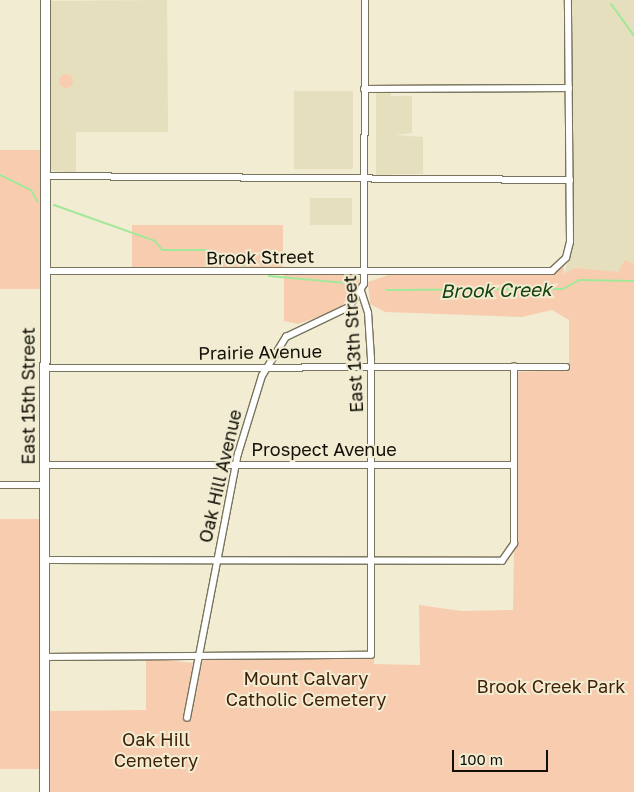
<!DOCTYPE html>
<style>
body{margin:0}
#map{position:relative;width:634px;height:792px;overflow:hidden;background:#f1ecd2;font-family:"Golos Text",sans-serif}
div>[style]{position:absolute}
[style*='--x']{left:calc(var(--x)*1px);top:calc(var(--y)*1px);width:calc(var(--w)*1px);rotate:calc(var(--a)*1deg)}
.built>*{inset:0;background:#e5dfbe;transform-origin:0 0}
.green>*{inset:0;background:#f8cdaf;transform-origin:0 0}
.round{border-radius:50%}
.stream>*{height:2px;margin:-1px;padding:0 1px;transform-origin:1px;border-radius:1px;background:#a2e899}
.roads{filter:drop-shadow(1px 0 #78745d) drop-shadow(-1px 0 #78745d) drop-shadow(0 1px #78745d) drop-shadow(0 -1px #78745d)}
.minor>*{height:5.5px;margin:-2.75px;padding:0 2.75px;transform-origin:2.75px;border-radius:2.75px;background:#fff}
.secondary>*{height:9px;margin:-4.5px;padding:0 4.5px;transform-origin:4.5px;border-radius:4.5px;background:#fff}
span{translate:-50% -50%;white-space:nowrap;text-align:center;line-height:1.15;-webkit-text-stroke:4px #f1ecd2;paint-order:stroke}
.street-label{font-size:18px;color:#121007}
.park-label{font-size:18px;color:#401f04}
.water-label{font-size:19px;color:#15430f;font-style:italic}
.scale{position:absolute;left:452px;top:750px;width:96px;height:22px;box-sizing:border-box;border:2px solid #121007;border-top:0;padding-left:6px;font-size:15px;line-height:18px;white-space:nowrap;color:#121007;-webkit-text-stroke:4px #f1ecd2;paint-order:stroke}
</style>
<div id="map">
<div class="built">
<i style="clip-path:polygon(167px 0,168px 132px,76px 132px,76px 173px,53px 171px,49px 166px,50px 1px)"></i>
<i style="clip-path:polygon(572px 0,634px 0,634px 275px,564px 274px,573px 244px)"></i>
<i style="clip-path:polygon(376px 89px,391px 89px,391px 96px,412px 96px,412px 133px,395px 135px,423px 137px,423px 174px,391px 174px,391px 181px,376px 181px)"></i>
<i style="left:294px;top:91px;width:59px;height:78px"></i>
<i style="left:310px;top:198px;width:42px;height:27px"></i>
</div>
<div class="green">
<i class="round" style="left:59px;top:74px;width:14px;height:14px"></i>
<i style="left:40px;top:150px;width:139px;height:40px;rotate:90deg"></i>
<i style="left:132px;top:225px;width:151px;height:44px"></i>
<i style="clip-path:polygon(625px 260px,634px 264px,634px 792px,48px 792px,48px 711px,146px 710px,146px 658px,193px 663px,184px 717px,190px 719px,203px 659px,374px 659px,374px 664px,420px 665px,419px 605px,461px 611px,513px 610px,517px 372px,569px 370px,569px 320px,552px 310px,522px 317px,385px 312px,370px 304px,368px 282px,391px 274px,546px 275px,564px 266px,564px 274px,575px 268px,618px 272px)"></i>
<i style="clip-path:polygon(284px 273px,354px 275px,360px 280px,340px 309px,298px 324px,284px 321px)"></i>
<i style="left:0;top:519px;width:40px;height:250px"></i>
</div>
<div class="stream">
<i style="--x:611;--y:4;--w:39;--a:54"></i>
<i style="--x:0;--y:175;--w:34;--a:26"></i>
<i style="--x:31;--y:190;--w:13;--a:61"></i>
<i style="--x:54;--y:205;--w:107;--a:19.6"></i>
<i style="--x:155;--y:241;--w:11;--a:52"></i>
<i style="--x:162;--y:250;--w:43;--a:0"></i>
<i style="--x:205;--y:250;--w:42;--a:22.3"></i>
<i style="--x:269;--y:276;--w:77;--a:5.2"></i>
<i style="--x:387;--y:290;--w:176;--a:-0.3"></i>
<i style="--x:563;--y:289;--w:18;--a:-29"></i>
<i style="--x:579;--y:280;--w:55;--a:1"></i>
</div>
<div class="roads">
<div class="minor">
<i style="--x:364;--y:89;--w:205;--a:-0.3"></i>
<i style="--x:45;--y:176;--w:525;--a:0.44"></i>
<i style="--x:45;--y:271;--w:507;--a:0"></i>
<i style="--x:552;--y:271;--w:19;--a:-43"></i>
<i style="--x:566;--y:258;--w:16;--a:-76"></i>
<i style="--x:570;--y:242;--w:242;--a:-90.5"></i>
<i style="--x:45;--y:368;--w:521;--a:-0.11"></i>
<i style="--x:44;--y:465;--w:469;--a:0"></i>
<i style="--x:0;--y:485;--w:44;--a:0"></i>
<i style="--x:44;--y:560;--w:458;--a:0.1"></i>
<i style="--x:502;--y:561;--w:21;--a:-55"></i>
<i style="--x:514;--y:544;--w:177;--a:-90"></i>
<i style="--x:44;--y:657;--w:327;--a:-0.4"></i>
<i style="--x:371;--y:655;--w:296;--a:-90"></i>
<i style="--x:371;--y:359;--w:46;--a:-93.7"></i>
<i style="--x:368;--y:313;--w:22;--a:-108"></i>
<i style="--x:187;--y:718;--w:269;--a:-79.1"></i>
<i style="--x:238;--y:454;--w:82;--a:-72.9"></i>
<i style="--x:262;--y:376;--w:46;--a:-58.4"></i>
<i style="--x:286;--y:337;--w:70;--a:-25.5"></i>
<i style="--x:349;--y:307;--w:27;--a:-57"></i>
<i style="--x:364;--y:284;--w:284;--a:-89.8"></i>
</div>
<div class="secondary">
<i style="--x:44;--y:792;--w:792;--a:-89.93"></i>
</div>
</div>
<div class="street-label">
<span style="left:260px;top:257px;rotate:-1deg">Brook Street</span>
<span style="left:353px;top:344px;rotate:-93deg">East 13th Street</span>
<span style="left:260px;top:352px;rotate:-1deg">Prairie Avenue</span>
<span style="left:28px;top:396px;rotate:-90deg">East 15th Street</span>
<span style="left:324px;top:449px">Prospect Avenue</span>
<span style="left:220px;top:476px;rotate:-77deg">Oak Hill Avenue</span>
</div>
<div class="park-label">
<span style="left:306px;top:689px">Mount Calvary<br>Catholic Cemetery</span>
<span style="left:551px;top:686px">Brook Creek Park</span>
<span style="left:156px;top:750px">Oak Hill<br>Cemetery</span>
</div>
<div class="water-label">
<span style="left:496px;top:290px;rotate:-1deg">Brook Creek</span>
</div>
<div class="scale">100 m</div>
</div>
